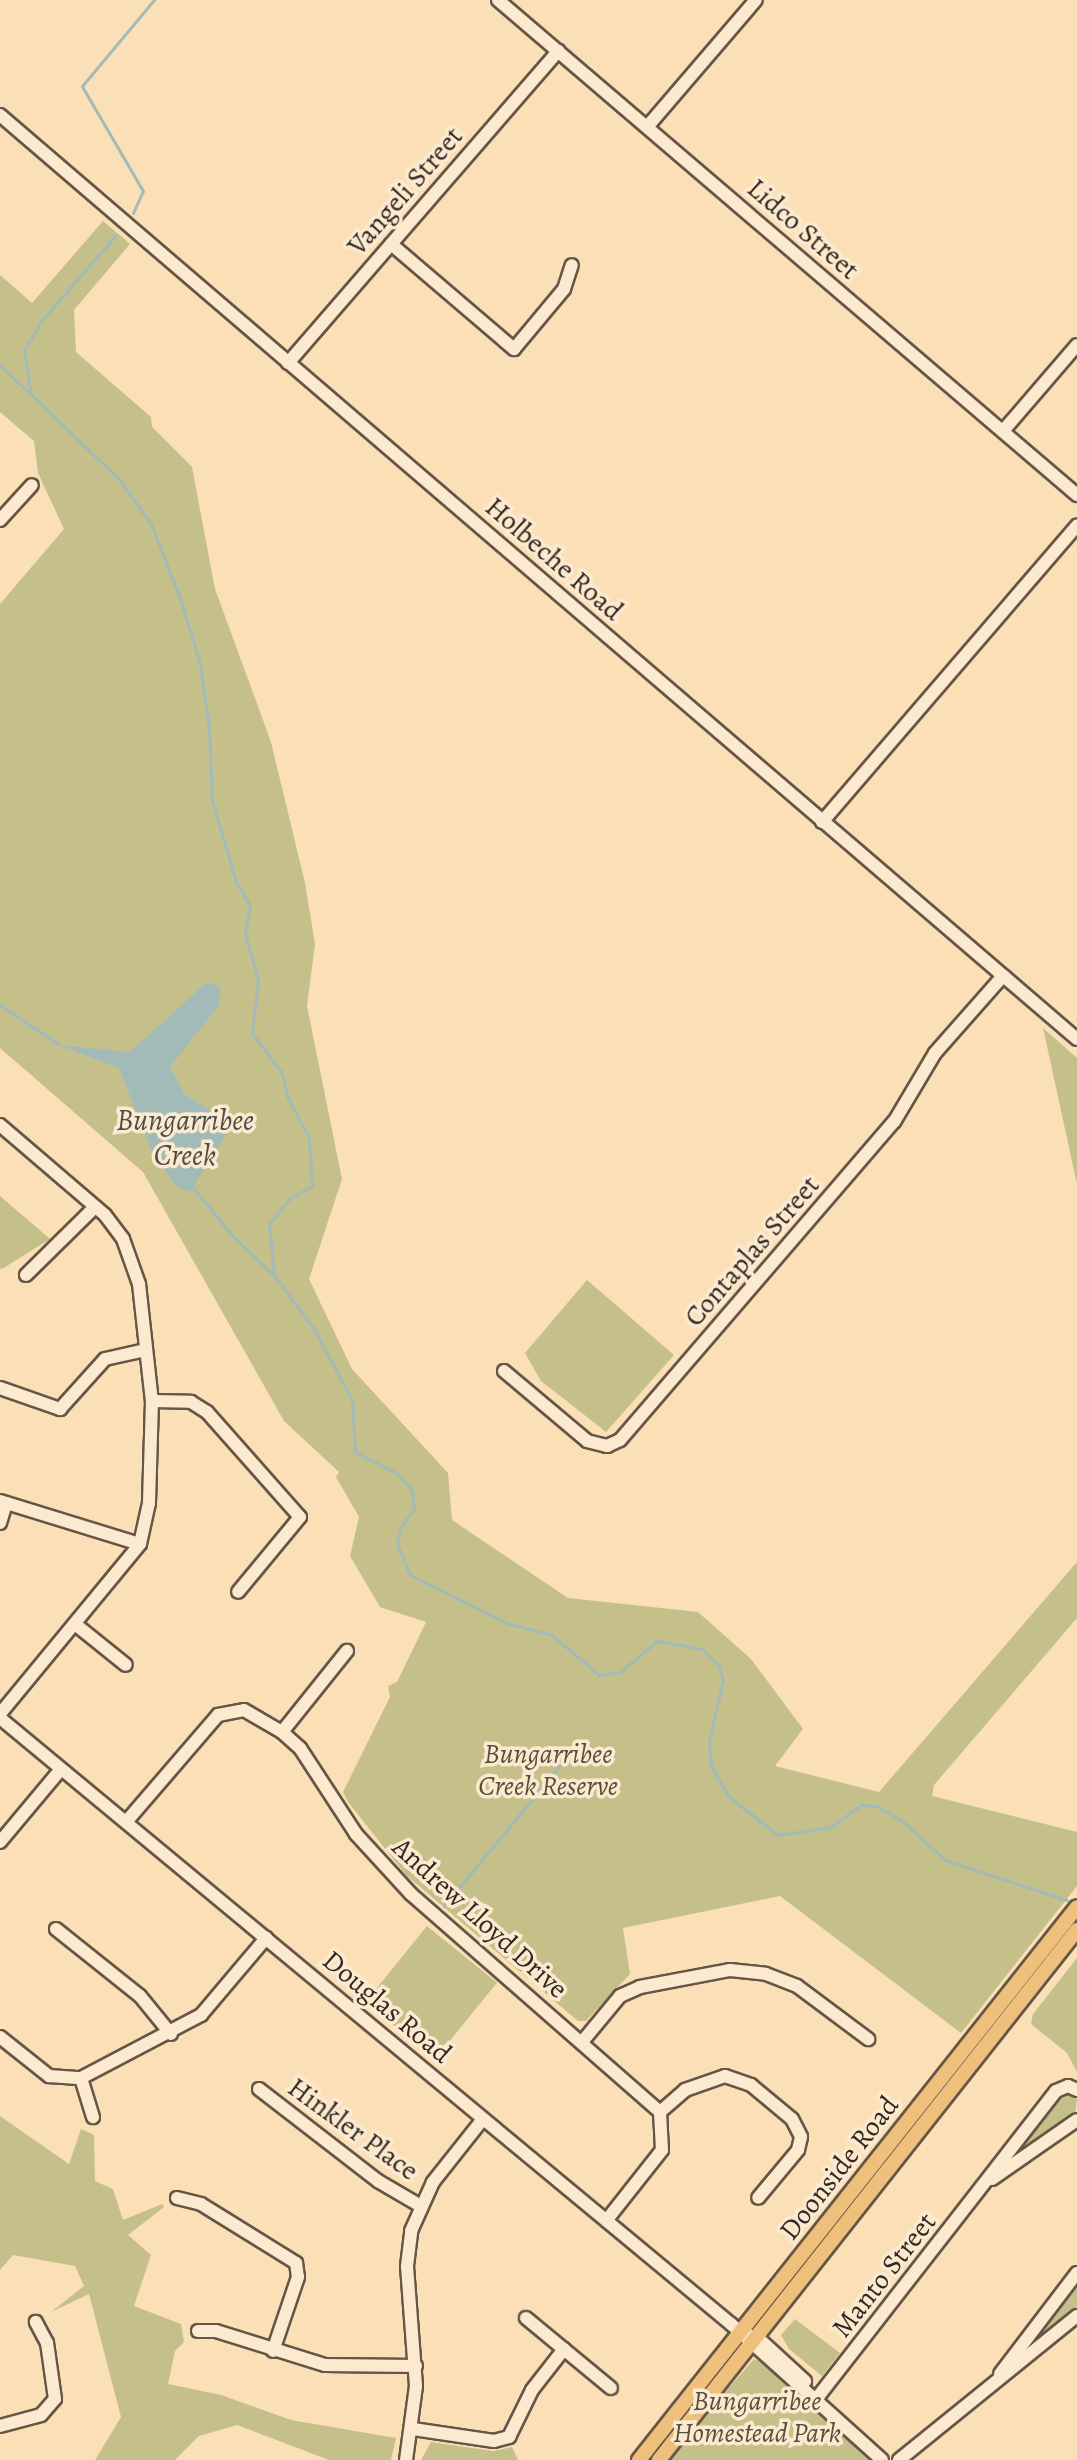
<!DOCTYPE html>
<style>
body{margin:0}
#map{position:relative;width:1077px;height:2460px;overflow:hidden;background:#fbdfb7;font-family:Alegreya,serif}
div>[style]{position:absolute}
[style*='--x']{left:calc(var(--x)*1px);top:calc(var(--y)*1px);width:calc(var(--w)*1px);rotate:calc(var(--a)*1deg)}
.green>*{inset:0;background:#c5c08a;transform-origin:0 0}
.water>*{inset:0;background:#a2bab8}
.stream>*{height:3px;margin:-1.5px;padding:0 1.5px;transform-origin:1.5px;border-radius:1.5px;background:#a2bab8}
.roads{filter:drop-shadow(2px 0 #655646) drop-shadow(-2px 0 #655646) drop-shadow(0 2px #655646) drop-shadow(0 -2px #655646)}
.minor>*{height:12px;margin:-6px;padding:0 6px;transform-origin:6px;border-radius:6px;background:#fcead0}
.major>*{height:14px;margin:-7px;padding:0 7px;transform-origin:7px;border-radius:7px;background:#eec07c}
span{translate:-50% -50%;white-space:nowrap;text-align:center;line-height:1.15;-webkit-text-stroke:7px #fcead0;paint-order:stroke}
.street-label{font-size:28px;color:#332921}
.park-label{font-size:28px;color:#584f3b;font-style:italic}
.water-label{font-size:30px;color:#4f4d47;font-style:italic}
</style>
<div id="map">
<div class="green">
<i style="clip-path:polygon(103px 221px,130px 244px,74px 310px,76px 352px,151px 417px,152px 427px,192px 467px,215px 589px,271px 742px,305px 883px,315px 944px,307px 1006px,342px 1179px,309px 1279px,352px 1369px,448px 1473px,452px 1520px,568px 1598px,698px 1612px,751px 1659px,803px 1729px,775px 1766px,879px 1792px,1077px 1562px,1077px 1618px,934px 1785px,932px 1796px,1077px 1832px,1077px 1886px,961px 2033px,780px 1896px,623px 1928px,630px 1974px,586px 2021px,578px 2021px,406px 1875px,348px 1802px,343px 1792px,390px 1697px,388px 1686px,397px 1682px,426px 1622px,380px 1607px,350px 1556px,359px 1517px,336px 1477px,339px 1472px,284px 1421px,143px 1172px,0 1048px,0 604px,64px 529px,38px 473px,34px 441px,0 412px,0 275px,32px 303px)"></i>
<i style="clip-path:polygon(1043px 1028px,1077px 1058px,1077px 1184px)"></i>
<i style="clip-path:polygon(0 1196px,50px 1239px,2px 1269px,0 1268px)"></i>
<i style="clip-path:polygon(587px 1280px,674px 1355px,606px 1432px,541px 1381px,525px 1353px)"></i>
<i style="left:427px;top:1926px;width:90px;height:98px;rotate:39deg"></i>
<i style="clip-path:polygon(1077px 1958px,1077px 2072px,1067px 2053px,1031px 2024px,1033px 2014px)"></i>
<i style="clip-path:polygon(1068px 2092px,1077px 2099px,1075px 2114px,1010px 2164px,1007px 2161px,1060px 2094px)"></i>
<i style="clip-path:polygon(0 2116px,69px 2164px,81px 2129px,94px 2135px,95px 2181px,113px 2189px,123px 2220px,162px 2204px,164px 2207px,128px 2235px,151px 2255px,134px 2306px,181px 2324px,184px 2342px,175px 2351px,168px 2384px,221px 2395px,291px 2420px,396px 2438px,391px 2460px,329px 2460px,237px 2425px,199px 2436px,175px 2460px,95px 2460px,121px 2417px,89px 2294px,51px 2312px,84px 2286px,75px 2266px,13px 2255px,0 2270px)"></i>
<i style="clip-path:polygon(1077px 2279px,1077px 2311px,1018px 2360px)"></i>
<i style="clip-path:polygon(795px 2319px,840px 2353px,822px 2376px,789px 2349px,781px 2335px)"></i>
<i style="clip-path:polygon(754px 2359px,763px 2362px,873px 2460px,666px 2460px)"></i>
<i style="clip-path:polygon(431px 2442px,493px 2451px,512px 2447px,518px 2460px,421px 2460px)"></i>
</div>
<div class="water">
<i style="clip-path:polygon(207px 982px,220px 987px,219px 1005px,170px 1067px,185px 1095px,218px 1115px,228px 1131px,190px 1192px,175px 1185px,151px 1149px,119px 1068px,59px 1045px,130px 1052px)"></i>
</div>
<div class="stream">
<i style="--x:133;--y:213;--w:24;--a:-66"></i>
<i style="--x:143;--y:191;--w:121;--a:-120.2"></i>
<i style="--x:82;--y:86;--w:112;--a:-50.1"></i>
<i style="--x:0;--y:365;--w:165;--a:43.8"></i>
<i style="--x:119;--y:479;--w:55;--a:54.6"></i>
<i style="--x:151;--y:524;--w:83;--a:68.7"></i>
<i style="--x:181;--y:601;--w:66;--a:73.2"></i>
<i style="--x:200;--y:664;--w:65;--a:82"></i>
<i style="--x:209;--y:728;--w:72;--a:87.6"></i>
<i style="--x:212;--y:800;--w:85;--a:73.7"></i>
<i style="--x:236;--y:882;--w:27;--a:59"></i>
<i style="--x:250;--y:905;--w:28;--a:100"></i>
<i style="--x:245;--y:933;--w:50;--a:74.8"></i>
<i style="--x:258;--y:981;--w:52;--a:96.6"></i>
<i style="--x:252;--y:1033;--w:50;--a:53.1"></i>
<i style="--x:282;--y:1073;--w:26;--a:77"></i>
<i style="--x:288;--y:1098;--w:45;--a:62.3"></i>
<i style="--x:309;--y:1138;--w:48;--a:86.4"></i>
<i style="--x:312;--y:1186;--w:25;--a:151"></i>
<i style="--x:290;--y:1198;--w:33;--a:129"></i>
<i style="--x:269;--y:1224;--w:51;--a:84.4"></i>
<i style="--x:274;--y:1275;--w:67;--a:53.5"></i>
<i style="--x:314;--y:1329;--w:81;--a:61.8"></i>
<i style="--x:352;--y:1400;--w:52;--a:86.7"></i>
<i style="--x:355;--y:1452;--w:47;--a:26.6"></i>
<i style="--x:397;--y:1473;--w:23;--a:49"></i>
<i style="--x:412;--y:1490;--w:19;--a:84"></i>
<i style="--x:414;--y:1509;--w:24;--a:126"></i>
<i style="--x:400;--y:1528;--w:16;--a:101"></i>
<i style="--x:397;--y:1544;--w:34;--a:67"></i>
<i style="--x:410;--y:1575;--w:108;--a:26.3"></i>
<i style="--x:507;--y:1623;--w:47;--a:14.9"></i>
<i style="--x:552;--y:1635;--w:62;--a:40.4"></i>
<i style="--x:599;--y:1675;--w:21;--a:-8"></i>
<i style="--x:620;--y:1672;--w:48;--a:-40"></i>
<i style="--x:657;--y:1641;--w:46;--a:10.1"></i>
<i style="--x:702;--y:1649;--w:24;--a:45"></i>
<i style="--x:719;--y:1666;--w:15;--a:74"></i>
<i style="--x:723;--y:1680;--w:63;--a:102.9"></i>
<i style="--x:709;--y:1741;--w:25;--a:85"></i>
<i style="--x:711;--y:1766;--w:36;--a:60"></i>
<i style="--x:729;--y:1797;--w:62;--a:37.8"></i>
<i style="--x:778;--y:1835;--w:53;--a:-8.7"></i>
<i style="--x:830;--y:1827;--w:39;--a:-35"></i>
<i style="--x:862;--y:1805;--w:14;--a:4"></i>
<i style="--x:876;--y:1806;--w:29;--a:29"></i>
<i style="--x:901;--y:1820;--w:59;--a:42.3"></i>
<i style="--x:945;--y:1860;--w:128;--a:18.2"></i>
<i style="--x:30;--y:390;--w:40;--a:-98.5"></i>
<i style="--x:24;--y:350;--w:35;--a:-59"></i>
<i style="--x:42;--y:320;--w:113;--a:-49"></i>
<i style="--x:0;--y:1005;--w:72;--a:33.7"></i>
<i style="--x:190;--y:1184;--w:71;--a:50.7"></i>
<i style="--x:235;--y:1239;--w:53;--a:42.7"></i>
<i style="--x:444;--y:1906;--w:215;--a:-50.5"></i>
</div>
<div class="roads">
<div class="minor">
<i style="--x:498;--y:0;--w:762;--a:40.53"></i>
<i style="--x:0;--y:115;--w:1419;--a:40.63"></i>
<i style="--x:647;--y:127;--w:167;--a:-49.4"></i>
<i style="--x:391;--y:244;--w:162;--a:40.5"></i>
<i style="--x:514;--y:349;--w:78;--a:-50.2"></i>
<i style="--x:564;--y:289;--w:25;--a:-72"></i>
<i style="--x:288;--y:363;--w:413;--a:-49.1"></i>
<i style="--x:1003;--y:431;--w:113;--a:-49.3"></i>
<i style="--x:0;--y:520;--w:47;--a:-47.6"></i>
<i style="--x:822;--y:822;--w:391;--a:-49.3"></i>
<i style="--x:0;--y:1125;--w:138;--a:40.6"></i>
<i style="--x:105;--y:1215;--w:30;--a:53"></i>
<i style="--x:123;--y:1239;--w:48;--a:70.4"></i>
<i style="--x:139;--y:1284;--w:118;--a:83.7"></i>
<i style="--x:152;--y:1401;--w:102;--a:91.7"></i>
<i style="--x:149;--y:1503;--w:42;--a:102.4"></i>
<i style="--x:140;--y:1544;--w:220;--a:129.5"></i>
<i style="--x:26;--y:1275;--w:97;--a:-44.6"></i>
<i style="--x:504;--y:1371;--w:109;--a:40.1"></i>
<i style="--x:587;--y:1441;--w:21;--a:14"></i>
<i style="--x:607;--y:1446;--w:14;--a:-25"></i>
<i style="--x:620;--y:1440;--w:420;--a:-49.3"></i>
<i style="--x:894;--y:1122;--w:80;--a:-59.3"></i>
<i style="--x:935;--y:1053;--w:103;--a:-48.6"></i>
<i style="--x:0;--y:1388;--w:64;--a:19.3"></i>
<i style="--x:60;--y:1409;--w:67;--a:-48"></i>
<i style="--x:105;--y:1359;--w:42;--a:-12.4"></i>
<i style="--x:152;--y:1401;--w:39;--a:1"></i>
<i style="--x:191;--y:1402;--w:19;--a:32"></i>
<i style="--x:207;--y:1412;--w:140;--a:48.5"></i>
<i style="--x:300;--y:1517;--w:97;--a:129.6"></i>
<i style="--x:0;--y:1501;--w:146;--a:17.1"></i>
<i style="--x:0;--y:1523;--w:21;--a:-73"></i>
<i style="--x:75;--y:1624;--w:65;--a:38.8"></i>
<i style="--x:0;--y:1718;--w:950;--a:39.66"></i>
<i style="--x:731;--y:2324;--w:203;--a:42"></i>
<i style="--x:282;--y:1732;--w:104;--a:-51.3"></i>
<i style="--x:126;--y:1822;--w:141;--a:-49.3"></i>
<i style="--x:218;--y:1715;--w:26;--a:-11"></i>
<i style="--x:244;--y:1710;--w:44;--a:30.1"></i>
<i style="--x:282;--y:1732;--w:24;--a:42"></i>
<i style="--x:300;--y:1748;--w:103;--a:56.9"></i>
<i style="--x:356;--y:1834;--w:81;--a:47.5"></i>
<i style="--x:411;--y:1894;--w:331;--a:41.2"></i>
<i style="--x:660;--y:2112;--w:38;--a:87"></i>
<i style="--x:662;--y:2150;--w:90;--a:128.3"></i>
<i style="--x:0;--y:1842;--w:95;--a:-50.1"></i>
<i style="--x:56;--y:1929;--w:107;--a:38.6"></i>
<i style="--x:140;--y:1996;--w:49;--a:50.8"></i>
<i style="--x:0;--y:2037;--w:63;--a:38.5"></i>
<i style="--x:49;--y:2076;--w:32;--a:4"></i>
<i style="--x:81;--y:2078;--w:136;--a:-27.7"></i>
<i style="--x:201;--y:2015;--w:101;--a:-49.8"></i>
<i style="--x:582;--y:2042;--w:60;--a:-50.4"></i>
<i style="--x:620;--y:1996;--w:22;--a:-24"></i>
<i style="--x:640;--y:1987;--w:92;--a:-10.7"></i>
<i style="--x:730;--y:1970;--w:36;--a:6"></i>
<i style="--x:766;--y:1974;--w:33;--a:21"></i>
<i style="--x:797;--y:1986;--w:89;--a:36.7"></i>
<i style="--x:81;--y:2078;--w:41;--a:72.9"></i>
<i style="--x:259;--y:2089;--w:150;--a:37.7"></i>
<i style="--x:378;--y:2181;--w:48;--a:30.3"></i>
<i style="--x:660;--y:2112;--w:33;--a:-41"></i>
<i style="--x:685;--y:2090;--w:42;--a:-19.3"></i>
<i style="--x:725;--y:2076;--w:28;--a:19"></i>
<i style="--x:751;--y:2085;--w:53;--a:39.7"></i>
<i style="--x:792;--y:2119;--w:20;--a:63"></i>
<i style="--x:801;--y:2137;--w:13;--a:103"></i>
<i style="--x:798;--y:2150;--w:62;--a:129.8"></i>
<i style="--x:992;--y:2179;--w:103;--a:-34.8"></i>
<i style="--x:177;--y:2198;--w:25;--a:14"></i>
<i style="--x:201;--y:2204;--w:112;--a:31.8"></i>
<i style="--x:296;--y:2263;--w:14;--a:82"></i>
<i style="--x:298;--y:2277;--w:78;--a:108.7"></i>
<i style="--x:526;--y:2318;--w:110;--a:39.5"></i>
<i style="--x:198;--y:2331;--w:18;--a:0"></i>
<i style="--x:216;--y:2331;--w:114;--a:17.3"></i>
<i style="--x:325;--y:2365;--w:91;--a:0.6"></i>
<i style="--x:748;--y:2335;--w:10;--a:17"></i>
<i style="--x:758;--y:2338;--w:64;--a:42.5"></i>
<i style="--x:1000;--y:2374;--w:127;--a:-52.7"></i>
<i style="--x:817;--y:2398;--w:389;--a:-52.1"></i>
<i style="--x:1056;--y:2091;--w:13;--a:-23"></i>
<i style="--x:1068;--y:2086;--w:10;--a:24"></i>
<i style="--x:0;--y:2426;--w:42;--a:-15"></i>
<i style="--x:41;--y:2415;--w:21;--a:-49"></i>
<i style="--x:55;--y:2399;--w:57;--a:-98.1"></i>
<i style="--x:47;--y:2343;--w:24;--a:-118"></i>
<i style="--x:413;--y:2429;--w:82;--a:8.4"></i>
<i style="--x:494;--y:2441;--w:16;--a:-15"></i>
<i style="--x:509;--y:2437;--w:52;--a:-63.9"></i>
<i style="--x:532;--y:2390;--w:52;--a:-52"></i>
<i style="--x:406;--y:2460;--w:75;--a:-82.3"></i>
<i style="--x:416;--y:2386;--w:120;--a:-94.3"></i>
<i style="--x:407;--y:2266;--w:35;--a:-83"></i>
<i style="--x:411;--y:2231;--w:54;--a:-65.8"></i>
<i style="--x:433;--y:2182;--w:80;--a:-51.6"></i>
<i style="--x:899;--y:2460;--w:229;--a:-39"></i>
</div>
<div class="major">
<i style="--x:639;--y:2460;--w:705;--a:-51.62"></i>
<i style="--x:659;--y:2460;--w:675;--a:-51.74"></i>
</div>
</div>
<div class="street-label">
<span style="left:405px;top:191px;rotate:-49deg">Vangeli Street</span>
<span style="left:803px;top:229px;rotate:41deg">Lidco Street</span>
<span style="left:554px;top:559px;rotate:41deg">Holbeche Road</span>
<span style="left:752px;top:1251px;rotate:-49deg">Contaplas Street</span>
<span style="left:480px;top:1918px;rotate:42deg">Andrew Lloyd Drive</span>
<span style="left:387px;top:2007px;rotate:40deg">Douglas Road</span>
<span style="left:353px;top:2129px;rotate:36deg">Hinkler Place</span>
<span style="left:839px;top:2168px;rotate:-52deg">Doonside Road</span>
<span style="left:884px;top:2275px;rotate:-52deg">Manto Street</span>
</div>
<div class="park-label">
<span style="left:548px;top:1770px">Bungarribee<br>Creek Reserve</span>
<span style="left:757px;top:2417px">Bungarribee<br>Homestead Park</span>
</div>
<div class="water-label">
<span style="left:185px;top:1137px">Bungarribee<br>Creek</span>
</div>
</div>
